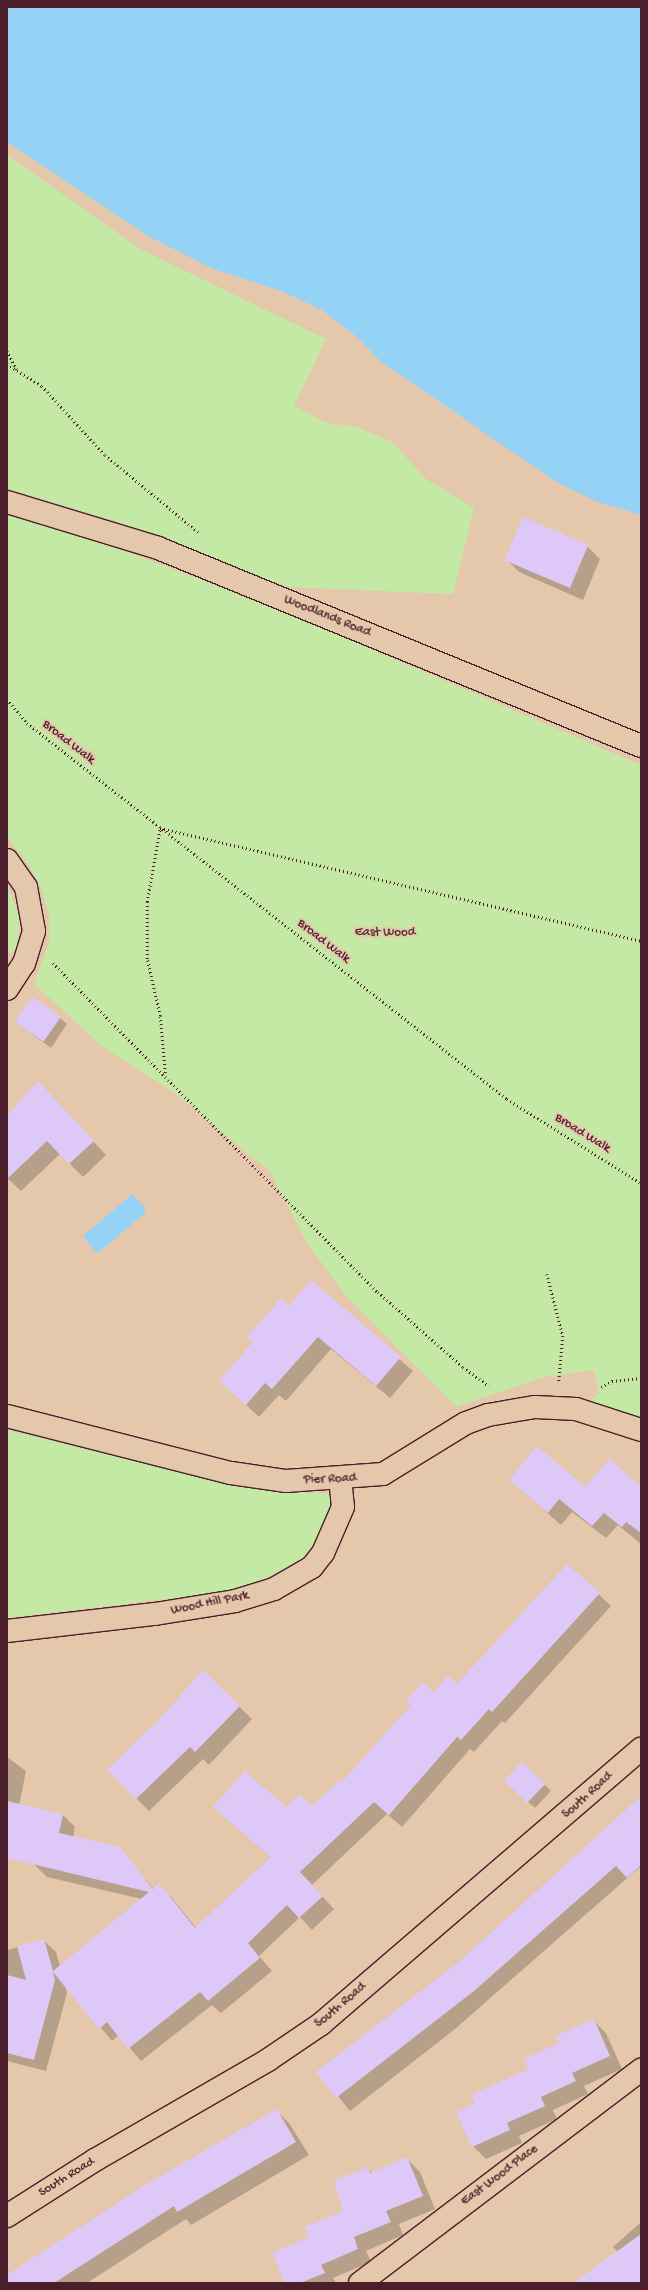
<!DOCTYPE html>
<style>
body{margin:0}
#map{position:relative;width:648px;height:2290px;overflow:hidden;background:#e5c8ac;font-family:"Gochi Hand",sans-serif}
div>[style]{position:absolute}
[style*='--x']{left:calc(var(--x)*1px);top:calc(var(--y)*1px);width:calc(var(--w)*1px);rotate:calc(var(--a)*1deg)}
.green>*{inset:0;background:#c4e9a4}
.water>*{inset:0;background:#94d3f5}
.shadow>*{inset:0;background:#0003}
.building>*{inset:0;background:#ddc8f8;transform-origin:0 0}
.path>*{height:2.5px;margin-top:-1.25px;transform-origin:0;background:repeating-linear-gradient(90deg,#4a1f2b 0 1px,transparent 0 4px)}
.roads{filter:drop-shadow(1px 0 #4a1f2b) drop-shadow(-1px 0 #4a1f2b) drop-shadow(0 1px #4a1f2b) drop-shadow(0 -1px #4a1f2b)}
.minor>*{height:22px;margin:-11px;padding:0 11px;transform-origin:11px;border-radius:11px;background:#e5c8ac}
span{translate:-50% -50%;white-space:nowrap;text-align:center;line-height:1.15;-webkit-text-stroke:4px #e5c8ac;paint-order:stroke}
.street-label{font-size:13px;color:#4a1f2b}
.park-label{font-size:13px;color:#563337}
.frame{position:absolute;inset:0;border:8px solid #4a1f2b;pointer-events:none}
</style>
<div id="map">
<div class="green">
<i style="clip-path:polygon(7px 155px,142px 250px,326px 339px,294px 406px,327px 423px,357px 427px,392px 442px,426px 479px,474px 508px,453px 594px,286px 587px,115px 521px,7px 489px)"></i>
<i style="clip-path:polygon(7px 514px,71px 531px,261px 602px,641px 765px,641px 1421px,593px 1405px,591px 1400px,599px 1393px,594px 1370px,544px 1377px,456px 1407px,347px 1297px,307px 1243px,270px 1172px,176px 1094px,103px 1047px,34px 984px,49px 942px,50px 919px,42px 891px,29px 865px,7px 837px)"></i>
<i style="clip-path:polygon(7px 885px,20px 918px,17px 947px,10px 953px,7px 950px)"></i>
<i style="clip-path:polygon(7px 1430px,225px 1483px,331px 1494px,333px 1515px,309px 1557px,241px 1590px,7px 1618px)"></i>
</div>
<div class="water">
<i style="clip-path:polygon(7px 7px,641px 7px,641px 515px,595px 501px,555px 481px,380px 361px,357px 337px,322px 310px,281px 291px,213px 269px,148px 236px,7px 142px)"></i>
<i style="clip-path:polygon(132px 1194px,145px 1208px,145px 1213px,99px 1252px,95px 1251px,83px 1236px)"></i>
</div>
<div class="shadow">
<i style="clip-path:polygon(587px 546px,600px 559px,583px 600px,519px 572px,506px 559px)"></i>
<i style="clip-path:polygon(60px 1018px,67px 1024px,51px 1048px,16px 1022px)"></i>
<i style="clip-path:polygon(38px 1082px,106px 1155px,83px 1177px,60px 1154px,21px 1191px,7px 1178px,7px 1117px)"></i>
<i style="clip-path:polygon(312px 1282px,413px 1371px,390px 1398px,331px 1349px,286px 1401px,279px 1395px,259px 1417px,221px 1381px,254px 1343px,248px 1337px,289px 1308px)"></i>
<i style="clip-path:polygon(510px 1480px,585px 1488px,641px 1488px,641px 1544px,618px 1525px,606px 1538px,572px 1512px,561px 1525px)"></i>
<i style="clip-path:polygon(567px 1565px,611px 1606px,505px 1723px,502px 1721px,474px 1752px,470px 1749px,402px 1827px,387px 1814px,312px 1885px,334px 1909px,312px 1930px,300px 1917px,259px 1956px,272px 1971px,221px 2013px,212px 2005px,141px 2061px,119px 2035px,112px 2041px,65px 1985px,67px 1993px,46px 2071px,7px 2061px,7px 1950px,43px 1940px,56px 1952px,60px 1966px,142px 1899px,47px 1877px,34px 1864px,63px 1815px,75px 1827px,73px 1838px,119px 1848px,154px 1889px,159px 1885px,171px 1897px,196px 1928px,270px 1857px,227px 1819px,312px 1807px,342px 1784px,433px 1694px,457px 1686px)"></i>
<i style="clip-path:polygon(203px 1672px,252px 1719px,209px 1765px,203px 1759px,149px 1811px,136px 1798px,161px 1719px)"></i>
<i style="clip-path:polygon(7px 1757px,26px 1771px,17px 1816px,7px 1814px)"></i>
<i style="clip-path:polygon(544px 1784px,551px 1791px,535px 1808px,512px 1788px)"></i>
<i style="clip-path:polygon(641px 1797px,641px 1866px,455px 2029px,350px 2111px,318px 2072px,461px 1960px)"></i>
<i style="clip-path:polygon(593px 2020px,606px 2033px,622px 2069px,584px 2086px,588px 2094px,553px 2110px,557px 2119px,519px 2136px,522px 2143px,486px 2159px,473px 2146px,476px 2104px,530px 2070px)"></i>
<i style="clip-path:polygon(276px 2110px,289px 2123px,309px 2155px,191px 2225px,186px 2219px,87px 2283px,7px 2283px,7px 2276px)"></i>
<i style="clip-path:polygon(407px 2159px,420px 2172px,435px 2209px,399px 2224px,403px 2235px,366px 2251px,371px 2262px,333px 2278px,336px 2283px,286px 2283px,310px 2238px,344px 2212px,367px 2168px,372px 2173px)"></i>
<i style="clip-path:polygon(641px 2222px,641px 2283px,575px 2283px,618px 2252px,613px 2247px)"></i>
</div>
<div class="building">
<i style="left:523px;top:517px;width:71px;height:47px;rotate:23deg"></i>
<i style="left:32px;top:997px;width:35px;height:30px;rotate:35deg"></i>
<i style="clip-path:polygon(38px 1081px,94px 1141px,69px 1164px,47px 1141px,7px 1179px,7px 1116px)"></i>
<i style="clip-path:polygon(311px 1280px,401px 1357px,376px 1386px,318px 1337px,272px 1389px,265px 1383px,246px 1405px,219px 1381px,253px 1342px,247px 1337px,281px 1298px,289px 1306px)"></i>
<i style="clip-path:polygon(537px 1446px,585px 1487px,610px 1459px,641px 1487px,641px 1533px,626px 1522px,622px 1527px,604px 1513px,592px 1526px,559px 1499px,548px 1513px,509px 1480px)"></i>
<i style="clip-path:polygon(567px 1564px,600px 1593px,492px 1712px,489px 1709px,461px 1740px,457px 1737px,389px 1815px,374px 1802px,300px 1872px,323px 1896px,299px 1918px,287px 1905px,248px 1943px,260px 1958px,208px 2001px,200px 1992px,128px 2049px,107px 2022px,99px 2029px,53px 1972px,55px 1980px,34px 2060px,7px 2053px,7px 1975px,26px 1980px,17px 1946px,44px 1939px,53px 1971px,149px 1892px,7px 1858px,7px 1801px,63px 1814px,59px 1833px,120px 1847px,153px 1889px,159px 1883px,195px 1928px,270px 1857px,213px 1807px,245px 1771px,286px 1807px,300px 1794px,312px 1806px,340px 1780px,342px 1782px,411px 1705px,406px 1701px,423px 1682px,433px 1692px,448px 1676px,457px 1684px)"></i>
<i style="clip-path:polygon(203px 1670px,240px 1706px,195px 1752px,190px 1747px,136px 1799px,107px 1770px,160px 1719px)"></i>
<i style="left:522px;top:1762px;width:32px;height:26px;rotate:44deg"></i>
<i style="clip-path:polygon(641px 1796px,641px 1865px,627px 1878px,616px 1866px,474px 1991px,336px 2098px,316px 2072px,461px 1960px)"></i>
<i style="clip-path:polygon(594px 2019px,610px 2056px,572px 2073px,576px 2081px,541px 2097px,545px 2106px,507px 2123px,510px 2130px,472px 2147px,456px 2112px,475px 2104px,471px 2095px,528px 2069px,524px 2059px,559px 2043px,555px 2036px)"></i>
<i style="clip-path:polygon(277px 2109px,296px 2142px,177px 2212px,174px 2206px,54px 2283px,7px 2283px,7px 2275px,140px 2188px)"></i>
<i style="clip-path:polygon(407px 2157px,423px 2196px,386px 2211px,391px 2222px,354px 2237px,358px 2249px,321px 2265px,325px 2273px,300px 2283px,285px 2283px,272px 2253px,309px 2237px,305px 2227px,343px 2211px,334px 2181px,368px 2167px,370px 2173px)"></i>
<i style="clip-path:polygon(641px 2234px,641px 2283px,573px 2283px)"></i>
</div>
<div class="path">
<i style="--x:7;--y:351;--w:21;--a:62"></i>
<i style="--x:7;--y:364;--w:41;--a:32.2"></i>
<i style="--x:42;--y:386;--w:93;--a:47.6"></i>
<i style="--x:105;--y:455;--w:121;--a:39.6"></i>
<i style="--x:7;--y:699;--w:31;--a:50"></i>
<i style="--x:27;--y:723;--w:610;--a:38.07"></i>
<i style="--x:507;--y:1099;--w:158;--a:32.1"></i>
<i style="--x:53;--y:963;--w:462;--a:45.4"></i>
<i style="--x:378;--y:1292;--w:113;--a:41.4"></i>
<i style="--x:463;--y:1367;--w:32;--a:36"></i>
<i style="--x:165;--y:1073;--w:57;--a:-95"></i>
<i style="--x:160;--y:1016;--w:58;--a:-102.8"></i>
<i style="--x:147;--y:959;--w:57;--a:-90"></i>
<i style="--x:147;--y:902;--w:75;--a:-80"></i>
<i style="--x:160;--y:828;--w:494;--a:13.2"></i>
<i style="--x:547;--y:1274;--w:64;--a:75.5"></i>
<i style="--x:563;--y:1336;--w:45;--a:95.1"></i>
<i style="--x:601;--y:1387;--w:13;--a:-29"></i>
<i style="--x:612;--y:1381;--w:29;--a:-6"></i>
</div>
<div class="roads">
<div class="minor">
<i style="--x:7;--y:502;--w:158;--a:16.9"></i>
<i style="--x:158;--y:548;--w:522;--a:22.29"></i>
<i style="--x:7;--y:860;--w:33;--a:55"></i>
<i style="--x:26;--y:887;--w:45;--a:79.7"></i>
<i style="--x:34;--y:931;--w:34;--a:107"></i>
<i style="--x:24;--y:963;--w:31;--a:123"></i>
<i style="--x:7;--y:1416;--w:231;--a:14.3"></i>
<i style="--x:231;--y:1473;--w:56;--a:8.3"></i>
<i style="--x:286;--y:1481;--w:97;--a:-4.1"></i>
<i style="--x:383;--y:1474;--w:97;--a:-31.6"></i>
<i style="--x:466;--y:1423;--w:23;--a:-20"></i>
<i style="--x:488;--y:1415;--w:48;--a:-9.7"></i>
<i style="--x:535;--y:1407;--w:41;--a:2.8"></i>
<i style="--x:576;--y:1409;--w:68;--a:17.9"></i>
<i style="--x:7;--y:1631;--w:149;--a:-6.6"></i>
<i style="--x:155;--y:1614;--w:81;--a:-9.2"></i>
<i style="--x:235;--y:1601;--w:41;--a:-17.1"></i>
<i style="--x:274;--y:1589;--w:44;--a:-30.1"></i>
<i style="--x:312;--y:1567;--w:18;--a:-52"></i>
<i style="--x:323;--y:1553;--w:50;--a:-66.5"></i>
<i style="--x:343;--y:1507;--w:27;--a:-96"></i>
<i style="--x:7;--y:2216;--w:104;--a:-32.5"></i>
<i style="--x:95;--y:2160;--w:200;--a:-30"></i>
<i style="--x:268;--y:2060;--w:64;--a:-34.2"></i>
<i style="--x:321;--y:2024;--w:422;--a:-40.7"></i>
<i style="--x:360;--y:2283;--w:353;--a:-37.2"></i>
</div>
</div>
<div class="street-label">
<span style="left:327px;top:617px;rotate:22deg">Woodlands Road</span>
<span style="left:68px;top:743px;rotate:38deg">Broad Walk</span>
<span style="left:323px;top:942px;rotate:38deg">Broad Walk</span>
<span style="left:582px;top:1134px;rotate:32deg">Broad Walk</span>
<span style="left:330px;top:1480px;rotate:-2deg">Pier Road</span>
<span style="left:210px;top:1604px;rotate:-11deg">Wood Hill Park</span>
<span style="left:588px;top:1796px;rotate:-42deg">South Road</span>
<span style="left:341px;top:2006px;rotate:-40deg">South Road</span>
<span style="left:500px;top:2176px;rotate:-37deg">East Wood Place</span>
<span style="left:67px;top:2178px;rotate:-32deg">South Road</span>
</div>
<div class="park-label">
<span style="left:385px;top:933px">East Wood</span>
</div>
<div class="frame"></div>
</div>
